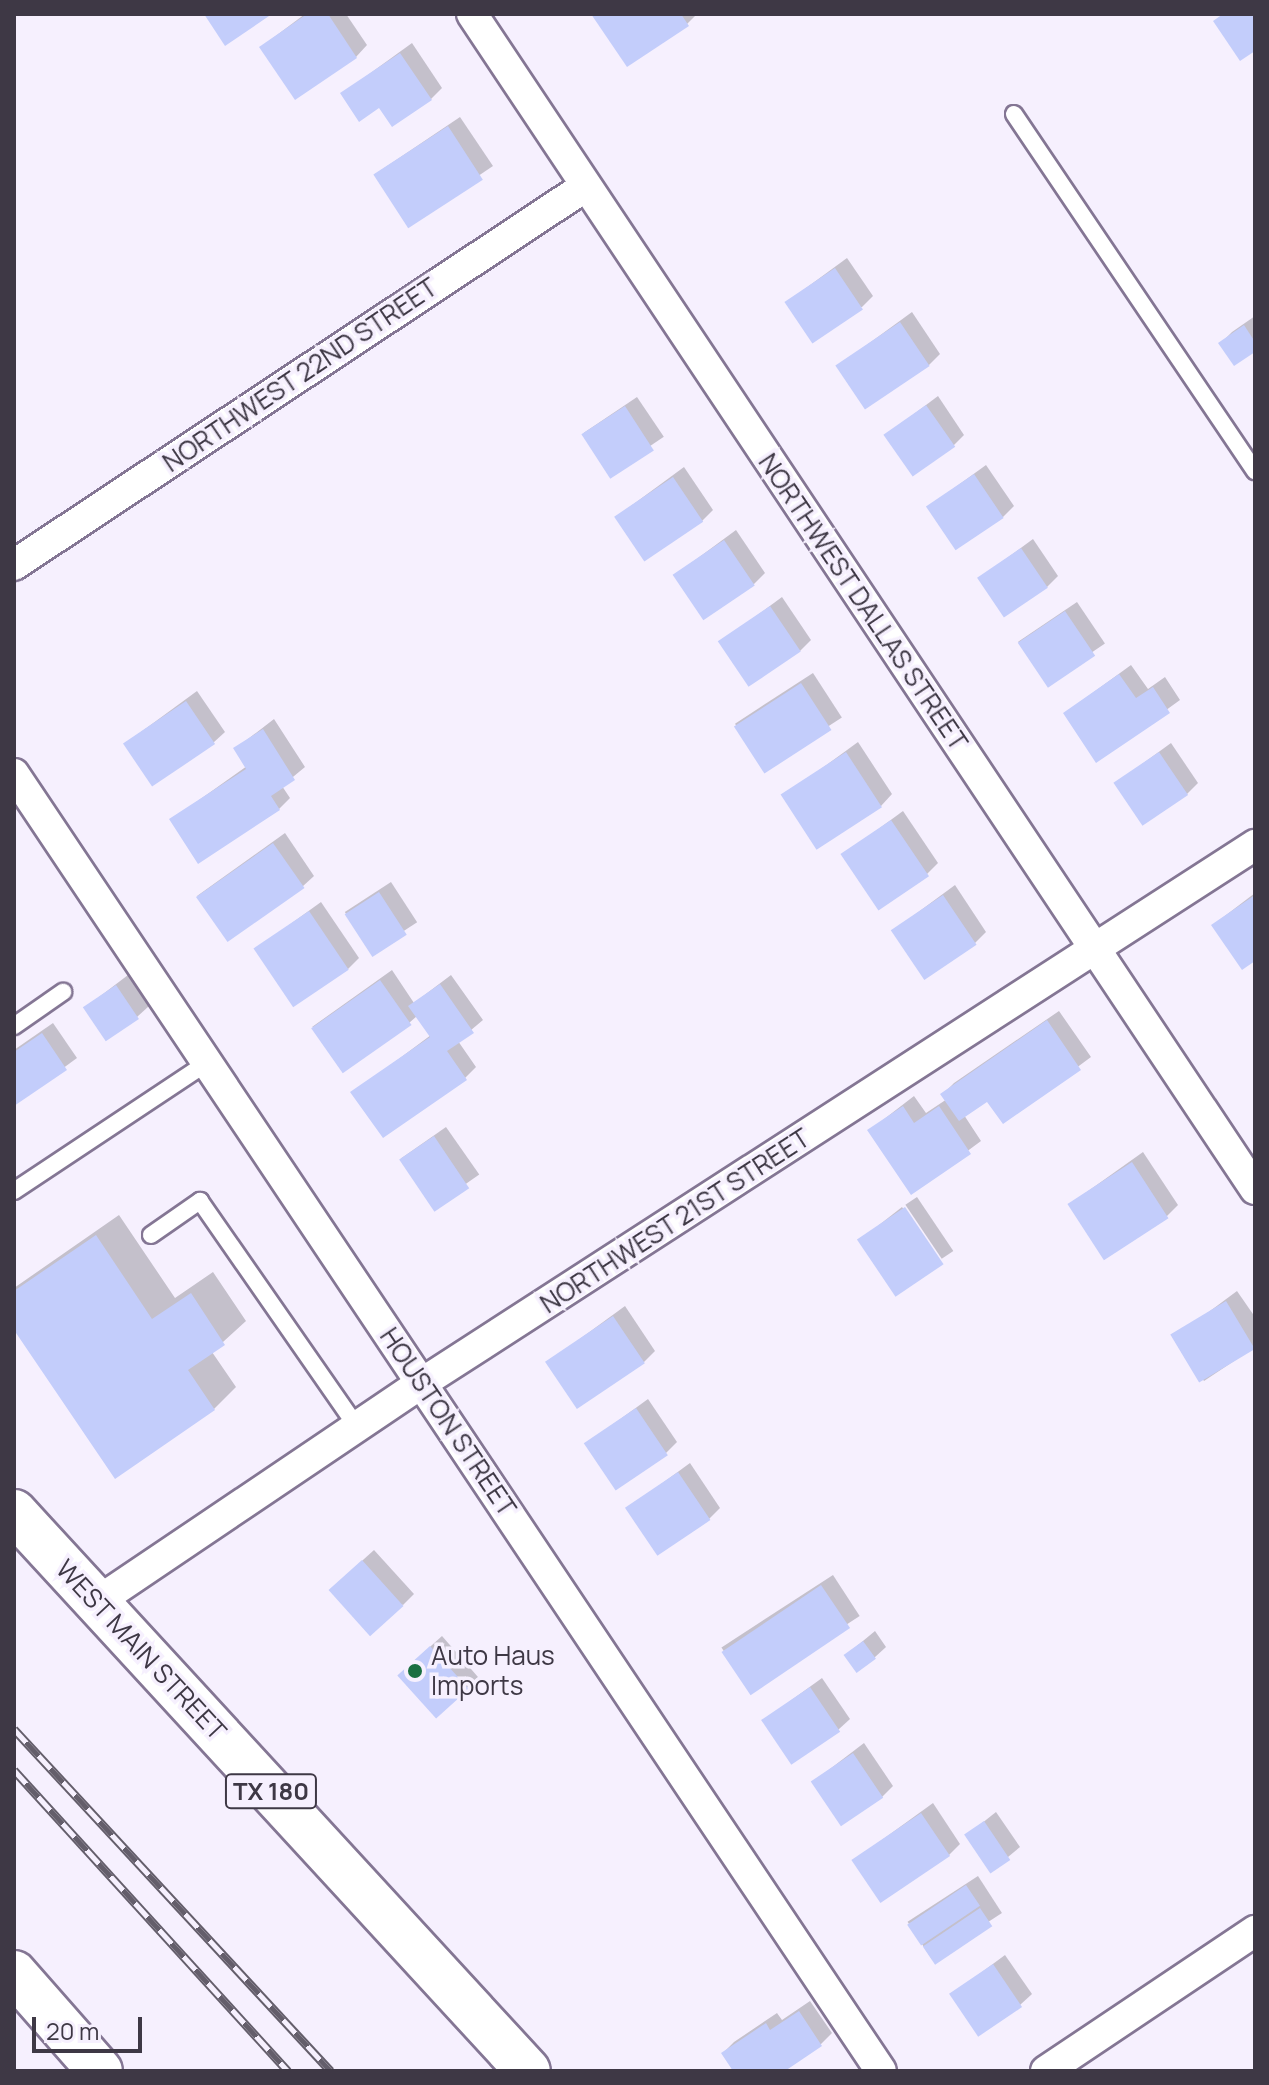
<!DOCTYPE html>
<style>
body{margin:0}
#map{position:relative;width:1269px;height:2085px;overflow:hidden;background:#f6f0fe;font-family:Manrope,sans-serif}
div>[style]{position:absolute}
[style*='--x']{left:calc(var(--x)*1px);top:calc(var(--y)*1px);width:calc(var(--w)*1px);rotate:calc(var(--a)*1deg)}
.shadow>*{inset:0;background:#0003;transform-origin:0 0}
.building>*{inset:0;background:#c3cdfb;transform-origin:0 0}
.roads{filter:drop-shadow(2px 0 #847694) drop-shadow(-2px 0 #847694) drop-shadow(0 2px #847694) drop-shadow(0 -2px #847694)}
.service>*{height:16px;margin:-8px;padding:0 8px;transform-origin:8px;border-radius:8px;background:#fff}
.minor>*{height:30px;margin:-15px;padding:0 15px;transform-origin:15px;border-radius:15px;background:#fff}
.secondary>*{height:44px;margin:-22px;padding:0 22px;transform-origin:22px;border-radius:22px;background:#fff}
.primary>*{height:44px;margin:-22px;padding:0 22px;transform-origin:22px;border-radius:22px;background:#fff}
.rail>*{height:9px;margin-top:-4.5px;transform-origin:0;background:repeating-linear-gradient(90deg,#f6f0fe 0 18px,#645e6b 0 36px);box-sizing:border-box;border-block:2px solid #645e6b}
.dots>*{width:22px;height:22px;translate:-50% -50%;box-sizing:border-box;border:4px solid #f6f0fe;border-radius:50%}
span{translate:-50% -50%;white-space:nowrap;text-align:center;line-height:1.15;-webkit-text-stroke:7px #f6f0fe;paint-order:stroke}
.shield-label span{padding:2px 6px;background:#f6f0fe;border:2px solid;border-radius:6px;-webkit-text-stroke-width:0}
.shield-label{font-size:24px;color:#3e3845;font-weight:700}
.street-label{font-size:26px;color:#3e3845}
.poi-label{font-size:26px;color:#3e3845}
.left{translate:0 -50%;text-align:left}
.frame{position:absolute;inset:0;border:16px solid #3e3845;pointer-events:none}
.scale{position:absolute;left:32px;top:2017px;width:110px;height:36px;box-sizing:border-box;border:4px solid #3e3845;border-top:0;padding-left:10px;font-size:24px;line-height:28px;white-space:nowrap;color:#3e3845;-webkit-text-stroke:6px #f6f0fe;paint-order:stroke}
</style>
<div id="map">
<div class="shadow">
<i style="clip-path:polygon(305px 14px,346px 14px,367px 45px,356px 57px,261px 47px)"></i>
<i style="clip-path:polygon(594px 14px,697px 14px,687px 24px)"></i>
<i style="clip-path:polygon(412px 43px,442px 88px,431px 99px,380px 105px,343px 93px)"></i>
<i style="left:460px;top:117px;width:59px;height:102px;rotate:56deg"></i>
<i style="clip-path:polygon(847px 258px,873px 296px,862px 307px,787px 302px)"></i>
<i style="clip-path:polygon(912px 312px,940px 354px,929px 365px,838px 366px)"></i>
<i style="clip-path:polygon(1255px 316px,1255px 350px,1221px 343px,1232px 332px)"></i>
<i style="clip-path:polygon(938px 396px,964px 435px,953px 446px,886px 435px)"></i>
<i style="left:637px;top:397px;width:48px;height:64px;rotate:56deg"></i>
<i style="clip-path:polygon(986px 465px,1014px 506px,1003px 517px,928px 507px)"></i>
<i style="clip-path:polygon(684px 467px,713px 510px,702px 521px,616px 517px)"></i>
<i style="clip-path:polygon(736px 530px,765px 573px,754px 584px,675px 575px)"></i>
<i style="clip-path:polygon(1033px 539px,1058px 576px,1047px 587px,980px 578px)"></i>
<i style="clip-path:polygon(782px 597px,811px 640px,800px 651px,721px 642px)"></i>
<i style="left:1077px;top:602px;width:50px;height:71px;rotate:56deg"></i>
<i style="clip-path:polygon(1131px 665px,1148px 689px,1165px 677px,1180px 700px,1097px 760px,1065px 713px)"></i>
<i style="left:813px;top:673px;width:53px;height:93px;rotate:57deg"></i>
<i style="clip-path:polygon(197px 691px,225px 732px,213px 743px,126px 743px)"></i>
<i style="clip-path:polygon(274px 719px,305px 767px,282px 786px,290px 798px,279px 809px,171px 820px,247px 766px,235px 749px)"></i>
<i style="clip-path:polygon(858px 742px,892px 794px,881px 806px,784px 796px)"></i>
<i style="clip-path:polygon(1171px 743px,1198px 783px,1187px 794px,1116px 783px)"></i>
<i style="clip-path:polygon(903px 811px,938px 863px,927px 874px,843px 855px)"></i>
<i style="clip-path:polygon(285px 833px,314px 876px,302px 887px,197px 896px)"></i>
<i style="left:391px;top:882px;width:48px;height:55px;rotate:57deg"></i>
<i style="clip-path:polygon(955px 885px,986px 932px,975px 943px,894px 930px)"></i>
<i style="clip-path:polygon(1255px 893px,1255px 959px,1213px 925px)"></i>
<i style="clip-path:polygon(321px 902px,359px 958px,348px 969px,256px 949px)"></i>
<i style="clip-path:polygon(392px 970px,414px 1003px,451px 975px,483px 1020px,458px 1041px,476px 1067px,465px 1078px,353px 1093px,431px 1035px,417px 1016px,409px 1023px,312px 1027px)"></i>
<i style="clip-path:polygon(128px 975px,149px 1006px,137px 1017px,86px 1007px)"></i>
<i style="clip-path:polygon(1059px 1011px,1091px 1057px,1003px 1122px,988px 1099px,964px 1115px,981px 1141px,912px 1192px,870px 1130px,914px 1096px,926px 1113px,947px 1099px,943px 1094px,954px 1083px)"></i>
<i style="clip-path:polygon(53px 1023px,77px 1058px,14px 1104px,14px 1050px)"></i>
<i style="left:446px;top:1127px;width:58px;height:55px;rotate:55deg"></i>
<i style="clip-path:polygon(1143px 1152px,1178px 1205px,1167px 1216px,1070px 1204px)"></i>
<i style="left:917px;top:1197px;width:65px;height:14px;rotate:56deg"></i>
<i style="clip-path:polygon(902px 1207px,940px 1263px,860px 1240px)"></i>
<i style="clip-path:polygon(119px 1215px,175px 1298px,213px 1272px,246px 1321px,212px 1352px,236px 1387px,214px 1409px,14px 1327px,14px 1288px)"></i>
<i style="clip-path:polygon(1237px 1291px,1255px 1317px,1255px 1347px,1204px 1381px,1175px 1337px)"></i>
<i style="clip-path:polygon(625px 1306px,655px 1351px,644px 1362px,547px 1363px)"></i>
<i style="clip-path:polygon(648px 1399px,677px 1442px,666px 1453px,586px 1444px)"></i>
<i style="clip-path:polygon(690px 1463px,720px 1508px,709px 1519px,627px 1509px)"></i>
<i style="clip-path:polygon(374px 1550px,414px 1594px,403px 1605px,342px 1579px)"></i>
<i style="left:833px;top:1575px;width:49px;height:133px;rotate:57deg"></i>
<i style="clip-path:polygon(875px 1631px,886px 1647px,874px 1658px,846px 1655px)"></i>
<i style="clip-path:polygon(442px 1636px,478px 1677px,467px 1688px,411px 1664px)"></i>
<i style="clip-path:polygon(822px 1678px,850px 1719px,838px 1730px,764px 1720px)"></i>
<i style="clip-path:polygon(864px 1743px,893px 1786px,882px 1797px,813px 1782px)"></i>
<i style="clip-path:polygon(933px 1803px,960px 1844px,949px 1855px,853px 1861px)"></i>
<i style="clip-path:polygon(996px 1812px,1020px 1847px,991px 1871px,967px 1835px)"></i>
<i style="left:978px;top:1876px;width:44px;height:84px;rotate:57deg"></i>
<i style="clip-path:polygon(1005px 1955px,1032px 1994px,1020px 2005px,951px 1995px)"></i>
<i style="clip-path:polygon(810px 2001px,832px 2033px,821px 2044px,781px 2071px,735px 2071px,723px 2053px,734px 2042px,777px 2013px,782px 2020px)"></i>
</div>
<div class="building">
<i style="clip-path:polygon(204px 14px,272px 14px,225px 46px)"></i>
<i style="clip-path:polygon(307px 14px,328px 14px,357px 58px,295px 100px,259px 47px)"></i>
<i style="clip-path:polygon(591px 14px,681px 14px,689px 26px,627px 67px)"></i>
<i style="clip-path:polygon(1223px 14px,1255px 14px,1255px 51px,1240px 61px,1213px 21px)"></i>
<i style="clip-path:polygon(400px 53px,432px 100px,392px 127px,379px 108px,359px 122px,340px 93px)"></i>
<i style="left:448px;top:126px;width:64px;height:89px;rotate:57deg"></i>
<i style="left:835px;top:268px;width:50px;height:61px;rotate:56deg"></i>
<i style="left:900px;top:322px;width:53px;height:78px;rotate:56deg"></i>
<i style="clip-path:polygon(1244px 325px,1255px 342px,1255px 352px,1234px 366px,1218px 343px)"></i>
<i style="left:926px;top:405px;width:51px;height:52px;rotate:55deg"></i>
<i style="left:625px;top:406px;width:53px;height:52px;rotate:57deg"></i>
<i style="left:974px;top:474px;width:53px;height:58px;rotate:56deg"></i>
<i style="left:673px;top:477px;width:54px;height:71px;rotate:56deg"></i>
<i style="left:724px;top:540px;width:55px;height:62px;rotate:56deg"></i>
<i style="left:1021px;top:548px;width:48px;height:53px;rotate:56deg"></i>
<i style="left:770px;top:606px;width:55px;height:63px;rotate:56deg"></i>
<i style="left:1065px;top:611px;width:54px;height:57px;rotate:56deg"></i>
<i style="clip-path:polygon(1119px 674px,1136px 698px,1153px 687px,1170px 713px,1096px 763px,1063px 713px)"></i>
<i style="left:801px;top:683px;width:56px;height:80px;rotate:57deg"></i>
<i style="left:186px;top:701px;width:52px;height:76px;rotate:56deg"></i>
<i style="clip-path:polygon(263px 729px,295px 780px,271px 796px,280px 810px,198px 864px,169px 819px,246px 769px,233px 748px)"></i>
<i style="left:846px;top:752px;width:66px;height:78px;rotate:57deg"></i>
<i style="left:1159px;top:752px;width:52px;height:55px;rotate:56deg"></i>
<i style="left:891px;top:820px;width:68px;height:61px;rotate:56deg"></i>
<i style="left:273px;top:843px;width:55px;height:94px;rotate:55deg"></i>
<i style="left:379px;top:892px;width:51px;height:41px;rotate:57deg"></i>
<i style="left:943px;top:895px;width:60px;height:63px;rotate:56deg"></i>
<i style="clip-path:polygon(1255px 895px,1255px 961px,1242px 970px,1211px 925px)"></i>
<i style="left:309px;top:911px;width:71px;height:67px;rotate:56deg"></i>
<i style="left:380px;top:980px;width:55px;height:84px;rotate:55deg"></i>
<i style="clip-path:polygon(440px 984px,474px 1033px,447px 1051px,467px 1080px,383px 1138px,350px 1092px,430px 1037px,408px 1006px)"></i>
<i style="left:116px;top:985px;width:41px;height:40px;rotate:56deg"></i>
<i style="clip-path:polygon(1047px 1020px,1081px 1070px,1003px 1124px,987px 1102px,959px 1121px,940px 1094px)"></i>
<i style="clip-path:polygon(42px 1033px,67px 1070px,14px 1106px,14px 1052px)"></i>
<i style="clip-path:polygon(903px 1106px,914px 1123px,939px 1106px,971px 1154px,911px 1195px,867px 1130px)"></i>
<i style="left:434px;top:1136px;width:63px;height:42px;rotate:56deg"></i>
<i style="left:1132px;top:1162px;width:67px;height:77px;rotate:57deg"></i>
<i style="left:905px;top:1207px;width:69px;height:58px;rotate:56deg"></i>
<i style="clip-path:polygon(96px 1235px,152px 1319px,191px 1293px,225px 1345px,188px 1370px,215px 1410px,115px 1479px,14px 1330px,14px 1291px)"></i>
<i style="left:1226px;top:1301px;width:56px;height:65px;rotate:59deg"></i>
<i style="left:613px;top:1316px;width:57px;height:82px;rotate:56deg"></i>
<i style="left:636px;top:1408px;width:57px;height:63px;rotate:56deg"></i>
<i style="left:678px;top:1472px;width:58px;height:64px;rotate:56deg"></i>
<i style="left:362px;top:1560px;width:62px;height:45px;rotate:48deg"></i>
<i style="left:821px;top:1585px;width:52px;height:120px;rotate:56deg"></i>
<i style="left:863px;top:1641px;width:22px;height:24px;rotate:54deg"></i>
<i style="left:430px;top:1646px;width:58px;height:44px;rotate:48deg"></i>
<i style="left:810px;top:1687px;width:54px;height:59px;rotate:56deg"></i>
<i style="left:853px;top:1753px;width:54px;height:51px;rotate:56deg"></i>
<i style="left:921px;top:1813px;width:52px;height:84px;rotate:56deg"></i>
<i style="left:984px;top:1821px;width:47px;height:24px;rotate:56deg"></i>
<i style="left:966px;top:1885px;width:25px;height:71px;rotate:56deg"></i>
<i style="left:980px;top:1908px;width:22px;height:69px;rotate:56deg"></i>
<i style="left:993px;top:1964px;width:52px;height:53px;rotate:56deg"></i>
<i style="clip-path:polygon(799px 2011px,822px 2046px,785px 2071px,733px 2071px,721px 2053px,766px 2023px,770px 2030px)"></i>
</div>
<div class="roads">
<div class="service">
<i style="--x:1014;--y:114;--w:431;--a:56"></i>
<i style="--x:14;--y:1026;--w:60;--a:-34.8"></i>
<i style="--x:14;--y:1191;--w:229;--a:-33.6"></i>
<i style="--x:151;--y:1235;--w:60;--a:-34.8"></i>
<i style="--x:200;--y:1201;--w:275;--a:55.2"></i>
</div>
<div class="minor">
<i style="--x:472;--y:14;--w:1412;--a:56.32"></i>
<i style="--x:14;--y:565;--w:686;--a:-33.53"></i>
<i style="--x:14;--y:774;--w:1560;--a:56.24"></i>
<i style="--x:97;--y:1602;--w:392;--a:-34"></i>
<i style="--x:422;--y:1383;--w:992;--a:-32.86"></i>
<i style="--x:1046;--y:2071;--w:252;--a:-33.8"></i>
</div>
<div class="secondary">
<i style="--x:14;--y:1973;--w:130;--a:48.7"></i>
</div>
<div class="primary">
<i style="--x:14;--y:1512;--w:759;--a:47.4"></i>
</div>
</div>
<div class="rail">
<i style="--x:14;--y:1729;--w:466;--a:47.2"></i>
<i style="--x:14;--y:1770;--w:407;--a:47.7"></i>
</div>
<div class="dots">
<i style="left:415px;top:1671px;background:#1a6f41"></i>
</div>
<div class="shield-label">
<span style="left:271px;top:1791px">TX 180</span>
</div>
<div class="street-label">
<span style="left:300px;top:375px;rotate:-34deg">NORTHWEST 22ND STREET</span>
<span style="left:863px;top:602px;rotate:56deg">NORTHWEST DALLAS STREET</span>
<span style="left:675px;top:1221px;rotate:-33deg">NORTHWEST 21ST STREET</span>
<span style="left:448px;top:1422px;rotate:56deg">HOUSTON STREET</span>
<span style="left:141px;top:1650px;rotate:47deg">WEST MAIN STREET</span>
</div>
<div class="poi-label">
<span class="left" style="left:431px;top:1671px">Auto Haus<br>Imports</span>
</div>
<div class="frame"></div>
<div class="scale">20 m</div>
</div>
